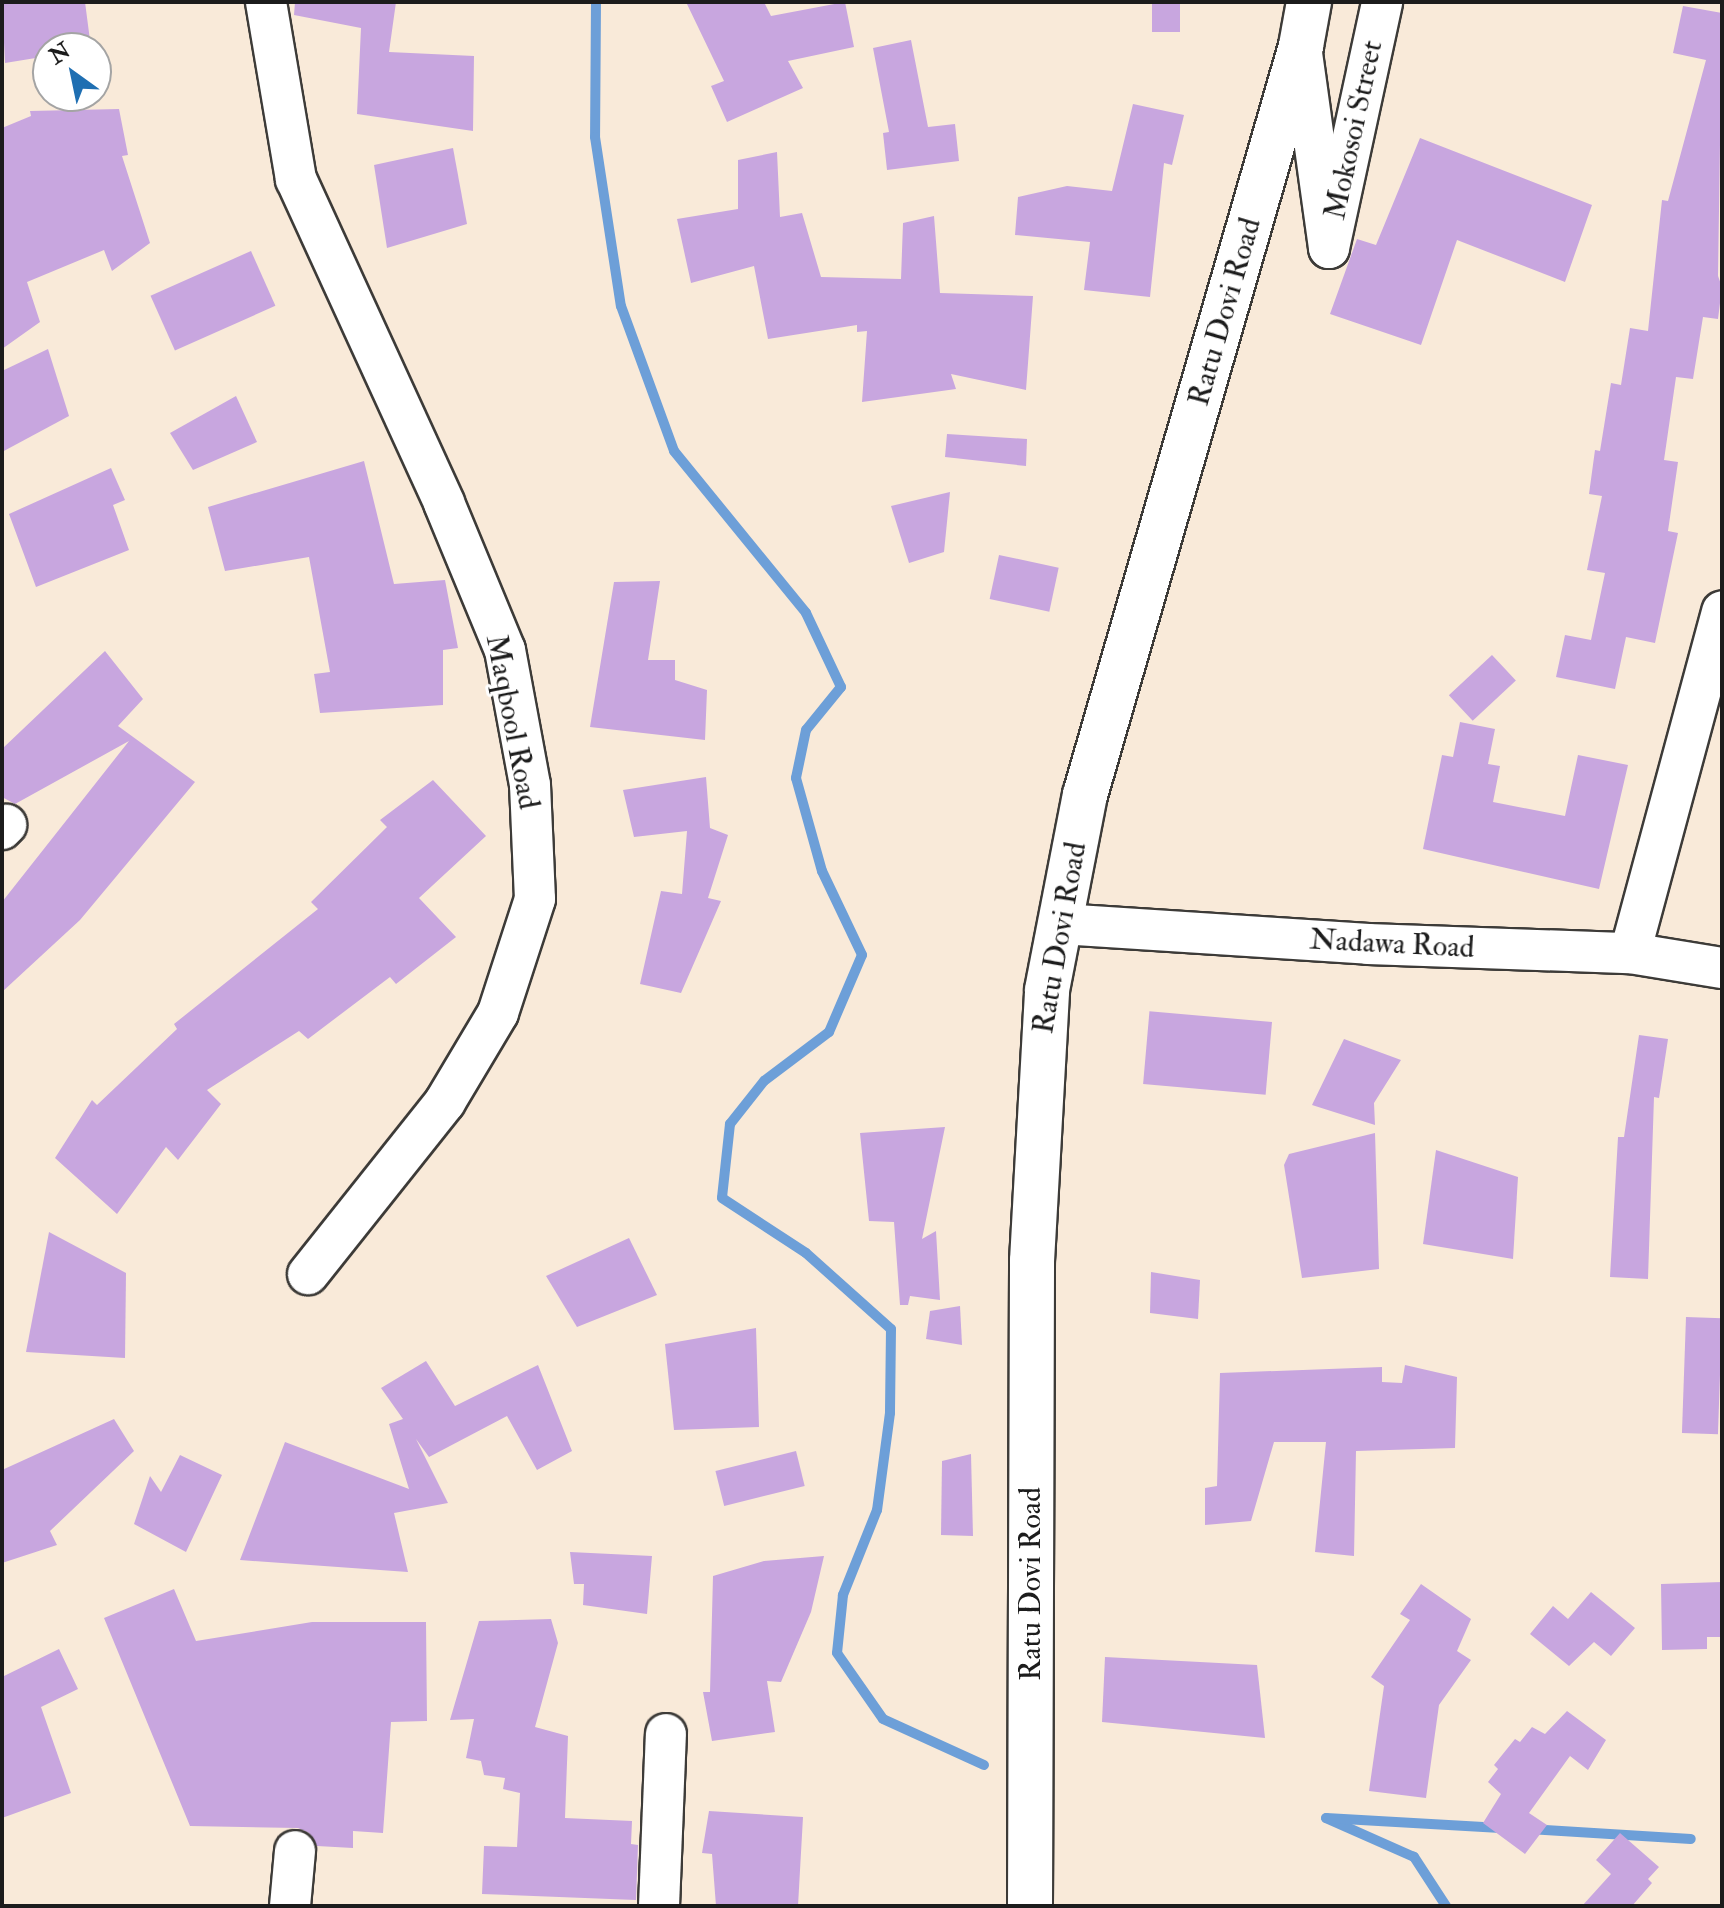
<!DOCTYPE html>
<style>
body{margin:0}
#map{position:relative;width:1724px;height:1908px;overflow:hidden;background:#f9ead9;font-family:"IM FELL Double Pica",serif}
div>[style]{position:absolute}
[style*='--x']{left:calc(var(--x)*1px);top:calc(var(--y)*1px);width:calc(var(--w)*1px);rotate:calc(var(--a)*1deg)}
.stream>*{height:10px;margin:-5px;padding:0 5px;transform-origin:5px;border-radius:5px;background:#6d9fd8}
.building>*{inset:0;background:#c8a6df;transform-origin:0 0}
.roads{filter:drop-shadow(2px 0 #3d3b38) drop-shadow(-2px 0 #3d3b38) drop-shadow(0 2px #3d3b38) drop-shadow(0 -2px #3d3b38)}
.minor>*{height:40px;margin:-20px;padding:0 20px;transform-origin:20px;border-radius:20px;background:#fff}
.primary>*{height:44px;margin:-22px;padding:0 22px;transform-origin:22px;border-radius:22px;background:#fff}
span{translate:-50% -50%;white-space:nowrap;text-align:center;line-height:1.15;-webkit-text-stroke:6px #fff;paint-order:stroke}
.street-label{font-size:30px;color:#1c1c1c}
.frame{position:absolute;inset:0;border:4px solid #1c1c1c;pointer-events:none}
.north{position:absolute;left:32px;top:32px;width:80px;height:80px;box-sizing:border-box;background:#fff;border:2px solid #a4a4a4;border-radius:50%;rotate:327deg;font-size:22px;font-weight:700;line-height:32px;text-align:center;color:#1c1c1c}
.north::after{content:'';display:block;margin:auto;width:28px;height:36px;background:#1f6fb2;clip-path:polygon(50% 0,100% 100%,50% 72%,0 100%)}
</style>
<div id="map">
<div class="stream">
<i style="--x:596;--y:2;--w:135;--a:90.4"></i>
<i style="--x:595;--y:137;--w:171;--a:81.3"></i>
<i style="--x:621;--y:306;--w:154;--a:69.9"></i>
<i style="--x:674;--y:451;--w:209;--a:50.8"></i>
<i style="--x:806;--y:613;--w:82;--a:64.7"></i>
<i style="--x:841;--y:687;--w:55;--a:129.1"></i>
<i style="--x:806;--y:730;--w:49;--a:101.8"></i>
<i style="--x:796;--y:778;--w:97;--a:74.4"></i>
<i style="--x:822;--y:871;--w:93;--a:64.5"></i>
<i style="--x:862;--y:955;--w:84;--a:113.2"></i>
<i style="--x:829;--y:1032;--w:81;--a:143"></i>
<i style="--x:764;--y:1081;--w:55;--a:128.3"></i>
<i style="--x:730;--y:1124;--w:74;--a:96.2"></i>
<i style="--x:722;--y:1198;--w:100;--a:33.2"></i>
<i style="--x:806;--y:1253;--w:114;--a:41.8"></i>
<i style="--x:891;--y:1329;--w:84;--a:90.7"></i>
<i style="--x:890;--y:1413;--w:98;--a:97.6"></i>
<i style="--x:877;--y:1510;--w:92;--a:111.8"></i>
<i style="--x:843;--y:1595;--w:58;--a:95.9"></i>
<i style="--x:837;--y:1653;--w:80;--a:55.1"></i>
<i style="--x:883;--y:1719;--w:111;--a:24.5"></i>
<i style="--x:1529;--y:1829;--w:162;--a:3.5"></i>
<i style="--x:1446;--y:1906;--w:59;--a:-123.1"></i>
<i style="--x:1414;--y:1857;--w:96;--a:-156.1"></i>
<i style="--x:1326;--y:1818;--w:175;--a:3.3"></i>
</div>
<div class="building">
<i style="clip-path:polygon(2px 2px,85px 2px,91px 48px,48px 48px,48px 56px,5px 63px)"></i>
<i style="clip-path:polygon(295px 2px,396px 2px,389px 52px,474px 56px,473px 131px,357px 114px,361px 28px,294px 15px)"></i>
<i style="clip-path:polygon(686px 2px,764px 2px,771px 16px,845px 2px,854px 47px,788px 61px,803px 88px,727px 122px,711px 86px,724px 81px)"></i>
<i style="left:1152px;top:2px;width:28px;height:30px"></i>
<i style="clip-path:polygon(1683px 6px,1722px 13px,1718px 276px,1722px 287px,1718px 319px,1703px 317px,1693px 379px,1676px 377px,1664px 460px,1678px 462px,1668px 531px,1678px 533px,1655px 643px,1626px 637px,1615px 689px,1556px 677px,1565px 635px,1591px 640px,1605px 573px,1587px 570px,1602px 496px,1589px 494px,1595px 450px,1600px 451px,1611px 383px,1621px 385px,1630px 328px,1648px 331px,1662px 200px,1668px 201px,1706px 60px,1673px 53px)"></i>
<i style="clip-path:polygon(911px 40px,928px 127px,955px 124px,959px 161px,887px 170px,883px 133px,889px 132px,873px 48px)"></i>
<i style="clip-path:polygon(1133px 104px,1184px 115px,1172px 165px,1164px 163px,1150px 297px,1084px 290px,1090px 242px,1015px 235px,1018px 197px,1067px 186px,1112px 191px)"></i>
<i style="clip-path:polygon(119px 109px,128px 155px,122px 156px,150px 243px,112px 271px,104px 250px,27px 282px,40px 322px,2px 349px,2px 128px,31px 116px,30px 111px)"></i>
<i style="clip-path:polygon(1420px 138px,1592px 205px,1565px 282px,1457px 240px,1421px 345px,1330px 314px,1357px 239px,1376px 245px)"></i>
<i style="clip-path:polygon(453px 148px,467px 224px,387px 248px,374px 165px)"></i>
<i style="clip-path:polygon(777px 152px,780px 217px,802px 213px,821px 277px,901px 279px,903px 223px,934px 216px,940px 293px,1033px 296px,1026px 390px,951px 374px,956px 389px,862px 402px,867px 331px,857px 332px,857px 325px,768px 339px,754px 266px,691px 283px,677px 219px,738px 209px,738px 160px)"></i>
<i style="left:251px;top:251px;width:60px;height:110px;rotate:66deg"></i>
<i style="clip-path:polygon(48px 349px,69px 416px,2px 452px,2px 371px)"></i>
<i style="clip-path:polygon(236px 396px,257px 442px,193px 470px,170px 433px)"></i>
<i style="clip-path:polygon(947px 434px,1027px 439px,1026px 466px,945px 457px)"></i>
<i style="clip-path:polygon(364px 461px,394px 584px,445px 580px,458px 648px,443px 650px,443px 705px,320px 713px,314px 674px,330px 672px,309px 557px,225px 571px,208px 507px)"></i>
<i style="clip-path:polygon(111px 468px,125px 500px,113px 505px,129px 550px,36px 587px,9px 514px)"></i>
<i style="clip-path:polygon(950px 492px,944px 552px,909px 563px,891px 506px)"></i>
<i style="left:999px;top:555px;width:61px;height:45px;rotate:12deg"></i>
<i style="clip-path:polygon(660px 581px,648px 660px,675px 660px,675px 680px,707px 690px,705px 740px,590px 727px,614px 582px)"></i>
<i style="clip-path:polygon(105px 651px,143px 699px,118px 726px,195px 782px,80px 920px,2px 992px,2px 902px,129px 741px,15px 804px,2px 797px,2px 749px)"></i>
<i style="left:1492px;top:655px;width:35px;height:59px;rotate:47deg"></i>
<i style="clip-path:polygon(1460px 722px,1495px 729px,1488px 764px,1500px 766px,1493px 802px,1565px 816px,1578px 755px,1628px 765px,1599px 889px,1423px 849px,1442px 755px,1453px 757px)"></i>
<i style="clip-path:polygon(706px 777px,710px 828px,728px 835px,708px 898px,721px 901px,681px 993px,640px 984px,661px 891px,682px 894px,687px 831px,634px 837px,623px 790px)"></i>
<i style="clip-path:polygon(433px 780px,486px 836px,419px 898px,456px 937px,396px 984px,390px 977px,308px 1039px,299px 1031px,207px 1090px,221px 1104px,178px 1160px,166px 1147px,117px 1214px,55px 1158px,92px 1100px,97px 1105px,177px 1029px,174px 1024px,318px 909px,311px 902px,387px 827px,380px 820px)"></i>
<i style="left:1272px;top:1022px;width:73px;height:123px;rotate:95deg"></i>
<i style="clip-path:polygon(1639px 1035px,1668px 1039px,1659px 1098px,1654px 1097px,1648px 1279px,1610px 1277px,1618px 1137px,1624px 1137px)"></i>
<i style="clip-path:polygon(1344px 1039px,1401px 1060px,1374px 1103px,1375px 1125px,1312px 1105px)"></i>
<i style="clip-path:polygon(945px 1127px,922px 1239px,936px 1231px,940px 1300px,910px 1296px,908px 1305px,900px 1305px,894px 1222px,869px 1221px,860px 1133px)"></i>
<i style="clip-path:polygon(1375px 1133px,1379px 1269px,1302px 1278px,1284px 1165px,1289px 1154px)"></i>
<i style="clip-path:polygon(1436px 1150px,1518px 1177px,1513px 1259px,1423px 1244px)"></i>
<i style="clip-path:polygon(49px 1232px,126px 1273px,125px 1358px,26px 1352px)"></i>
<i style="clip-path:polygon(629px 1238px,657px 1295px,577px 1327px,546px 1276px)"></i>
<i style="clip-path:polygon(1151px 1272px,1200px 1280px,1198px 1319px,1150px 1313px)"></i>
<i style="clip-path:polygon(960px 1306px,962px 1345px,926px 1339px,930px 1311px)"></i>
<i style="left:1686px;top:1317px;width:36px;height:116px;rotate:2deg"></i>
<i style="clip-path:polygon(756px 1328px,759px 1427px,674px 1430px,665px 1344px)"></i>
<i style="clip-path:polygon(426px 1361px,455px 1406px,538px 1365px,572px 1451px,537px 1470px,507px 1416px,429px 1457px,416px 1439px,448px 1503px,394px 1513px,408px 1572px,240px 1560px,285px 1442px,409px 1489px,389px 1424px,403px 1419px,381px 1388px)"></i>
<i style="clip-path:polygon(1405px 1365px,1457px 1377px,1455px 1448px,1356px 1451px,1354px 1556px,1315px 1552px,1326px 1442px,1274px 1442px,1251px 1521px,1205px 1525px,1205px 1488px,1217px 1486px,1220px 1373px,1382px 1367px,1382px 1382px,1402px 1383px)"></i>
<i style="clip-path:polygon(114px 1419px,134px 1451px,50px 1531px,57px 1545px,2px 1563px,2px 1470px)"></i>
<i style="left:796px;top:1451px;width:36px;height:83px;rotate:76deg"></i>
<i style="clip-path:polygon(971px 1454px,973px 1536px,941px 1535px,942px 1461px)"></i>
<i style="clip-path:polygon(180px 1455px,222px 1475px,186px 1552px,134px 1524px,150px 1476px,161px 1492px)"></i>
<i style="clip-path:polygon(570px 1552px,652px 1556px,647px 1614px,583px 1605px,584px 1584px,574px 1584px)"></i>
<i style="clip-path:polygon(824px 1556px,811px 1612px,781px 1682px,767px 1681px,775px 1732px,712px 1741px,703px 1692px,710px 1692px,713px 1576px,764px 1561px)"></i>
<i style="clip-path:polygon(1722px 1582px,1722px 1637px,1707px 1637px,1707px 1649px,1662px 1650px,1661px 1584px)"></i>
<i style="clip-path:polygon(1421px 1584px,1471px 1619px,1457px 1651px,1471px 1660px,1439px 1705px,1426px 1798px,1369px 1791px,1384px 1686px,1371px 1677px,1410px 1620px,1400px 1614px)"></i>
<i style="clip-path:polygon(174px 1589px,196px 1641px,312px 1622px,426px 1622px,427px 1721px,391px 1722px,383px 1833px,353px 1831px,353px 1848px,317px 1846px,309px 1833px,298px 1828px,190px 1826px,104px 1618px)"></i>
<i style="clip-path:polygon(1591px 1592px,1635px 1628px,1611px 1656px,1594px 1642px,1569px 1666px,1530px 1634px,1553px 1606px,1568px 1619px)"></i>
<i style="clip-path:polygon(551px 1619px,558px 1643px,535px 1727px,568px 1736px,565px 1818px,632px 1821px,631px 1844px,638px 1845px,636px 1900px,482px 1894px,484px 1846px,517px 1847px,520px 1793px,503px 1789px,505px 1778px,484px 1775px,481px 1761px,466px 1758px,474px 1719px,450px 1720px,479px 1621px)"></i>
<i style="clip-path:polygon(59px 1649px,78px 1689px,41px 1707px,71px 1793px,2px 1818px,2px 1677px)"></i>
<i style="clip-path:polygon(1105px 1657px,1257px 1665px,1265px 1738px,1102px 1722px)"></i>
<i style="clip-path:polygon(1567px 1711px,1606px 1740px,1588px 1770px,1570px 1756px,1529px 1813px,1547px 1825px,1525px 1854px,1483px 1823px,1501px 1794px,1488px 1782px,1498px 1769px,1494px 1765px,1515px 1739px,1520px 1742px,1532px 1727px,1545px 1734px)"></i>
<i style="clip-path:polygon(709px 1811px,803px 1817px,798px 1906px,716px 1906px,712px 1854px,702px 1853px)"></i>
<i style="clip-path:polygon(1620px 1833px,1659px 1867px,1648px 1879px,1652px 1883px,1632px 1906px,1582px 1906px,1611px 1874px,1596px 1860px)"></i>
</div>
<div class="roads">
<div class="minor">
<i style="--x:266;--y:2;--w:180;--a:80.4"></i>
<i style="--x:296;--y:179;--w:356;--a:65.4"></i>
<i style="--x:444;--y:503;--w:159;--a:67.5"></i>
<i style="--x:505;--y:650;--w:137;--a:79.5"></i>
<i style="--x:530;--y:785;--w:114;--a:87.5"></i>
<i style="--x:535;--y:899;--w:120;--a:108"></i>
<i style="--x:498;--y:1013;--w:104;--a:120.8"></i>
<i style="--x:445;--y:1102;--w:220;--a:128.5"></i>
<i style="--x:1301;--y:46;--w:204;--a:82.1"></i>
<i style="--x:1329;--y:248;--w:252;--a:-77.8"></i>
<i style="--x:2;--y:829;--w:6;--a:-45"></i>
<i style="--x:1061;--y:924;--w:308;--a:3.7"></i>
<i style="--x:1368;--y:944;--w:262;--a:2"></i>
<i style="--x:1630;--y:953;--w:93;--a:9.3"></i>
<i style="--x:1630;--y:953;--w:354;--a:-74.9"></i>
<i style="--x:290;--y:1906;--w:55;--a:-84.8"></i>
<i style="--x:659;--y:1906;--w:172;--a:-87.7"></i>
</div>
<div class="primary">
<i style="--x:1030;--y:1906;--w:645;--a:-89.82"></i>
<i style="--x:1032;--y:1261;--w:271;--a:-86.8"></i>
<i style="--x:1047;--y:990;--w:199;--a:-79"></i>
<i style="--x:1085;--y:795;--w:780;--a:-73.91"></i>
<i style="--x:1301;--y:46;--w:45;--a:-79.7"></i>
</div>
</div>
<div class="street-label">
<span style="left:1354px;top:130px;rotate:-78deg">Mokosoi Street</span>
<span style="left:1225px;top:312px;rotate:-74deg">Ratu Dovi Road</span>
<span style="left:512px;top:722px;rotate:79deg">Maqbool Road</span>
<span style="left:1060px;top:938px;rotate:-80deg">Ratu Dovi Road</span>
<span style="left:1392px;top:944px;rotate:3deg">Nadawa Road</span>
<span style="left:1031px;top:1584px;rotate:-90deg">Ratu Dovi Road</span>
</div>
<div class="frame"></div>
<div class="north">N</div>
</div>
